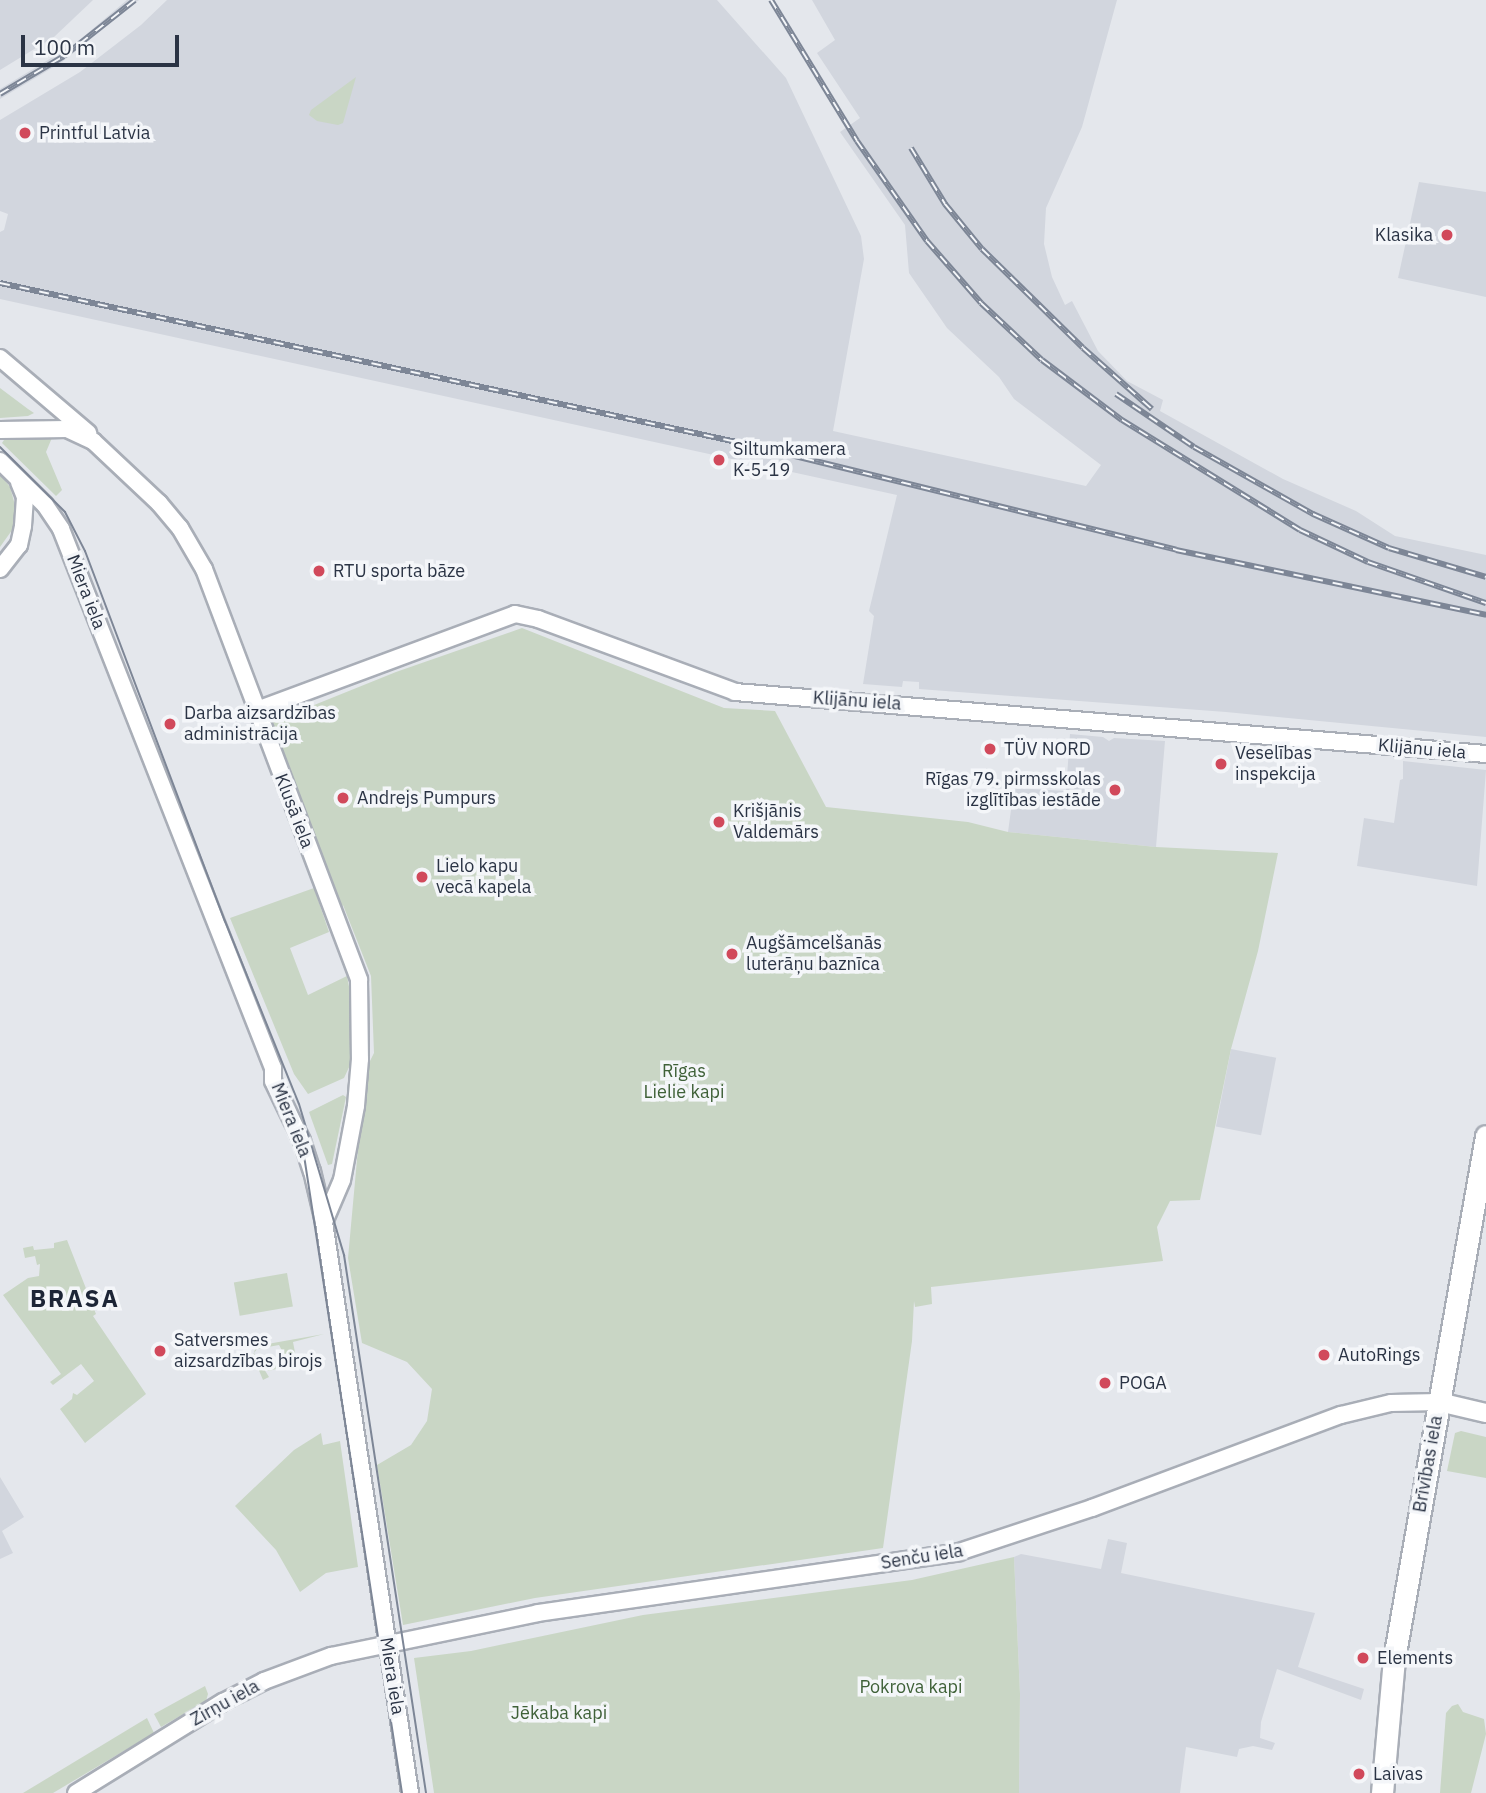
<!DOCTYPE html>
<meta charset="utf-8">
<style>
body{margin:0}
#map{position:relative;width:1486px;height:1793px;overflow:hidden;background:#e4e7ec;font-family:"IBM Plex Sans",sans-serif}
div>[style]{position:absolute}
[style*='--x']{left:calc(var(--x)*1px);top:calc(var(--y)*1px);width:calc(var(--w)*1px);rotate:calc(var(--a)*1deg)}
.built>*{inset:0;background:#d2d6de;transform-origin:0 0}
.green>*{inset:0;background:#c9d6c5;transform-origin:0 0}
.roads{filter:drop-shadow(2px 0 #a9aeb7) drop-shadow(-2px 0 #a9aeb7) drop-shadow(0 2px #a9aeb7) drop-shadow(0 -2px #a9aeb7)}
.secondary>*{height:16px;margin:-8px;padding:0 8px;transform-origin:8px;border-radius:8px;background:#fff}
.primary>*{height:18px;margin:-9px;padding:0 9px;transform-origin:9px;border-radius:9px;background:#fff}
.highway>*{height:21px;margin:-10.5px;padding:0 10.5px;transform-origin:10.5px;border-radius:10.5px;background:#fff}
.tram>*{height:2px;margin:-1px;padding:0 1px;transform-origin:1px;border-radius:1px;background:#7d8696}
.rail>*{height:6px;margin-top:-3px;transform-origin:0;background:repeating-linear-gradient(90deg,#f4f6f9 0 10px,#7d8696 0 20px);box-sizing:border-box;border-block:2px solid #7d8696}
.dots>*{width:19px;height:19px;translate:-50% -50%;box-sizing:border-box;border:4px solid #f4f6f9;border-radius:50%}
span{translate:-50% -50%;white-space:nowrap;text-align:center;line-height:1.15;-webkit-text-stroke:7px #f4f6f9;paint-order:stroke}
.poi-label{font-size:18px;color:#2b3445}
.left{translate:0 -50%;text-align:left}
.right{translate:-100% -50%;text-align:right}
.street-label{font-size:18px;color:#2b3445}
.park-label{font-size:18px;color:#3f6138}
.district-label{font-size:24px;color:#1d2536;font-weight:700;letter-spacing:2px}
.scale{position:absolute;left:21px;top:35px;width:158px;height:32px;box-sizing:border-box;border:4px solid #2b3445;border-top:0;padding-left:9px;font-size:21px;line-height:24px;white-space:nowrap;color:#2b3445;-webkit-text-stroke:5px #f4f6f9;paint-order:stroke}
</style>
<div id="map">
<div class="built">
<i style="clip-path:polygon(0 0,93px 0,54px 37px,0 70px)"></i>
<i style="clip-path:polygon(127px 0,139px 0,62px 62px,0 99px,0 89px,76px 43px)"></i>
<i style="clip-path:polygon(167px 0,717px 0,786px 78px,861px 236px,864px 259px,833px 431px,1086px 486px,1101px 465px,1014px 399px,999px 377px,947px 328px,909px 273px,905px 225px,840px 132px,860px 118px,817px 53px,835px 40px,812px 0,1117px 0,1082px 127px,1046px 208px,1044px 244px,1052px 277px,1065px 305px,1072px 301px,1098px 351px,1127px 381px,1163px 400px,1160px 411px,1283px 479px,1356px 511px,1395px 536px,1486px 555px,1486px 737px,1226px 712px,919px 689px,919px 682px,903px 681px,902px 687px,863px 684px,874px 616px,869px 611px,897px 495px,0 299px,0 232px,4px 230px,8px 214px,0 211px,0 120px,80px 72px,141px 25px)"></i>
<i style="clip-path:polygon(1419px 182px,1486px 192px,1486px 297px,1398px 278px)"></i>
<i style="clip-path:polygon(1070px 734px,1103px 737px,1109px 741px,1114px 738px,1165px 741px,1156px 847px,1008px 832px,1014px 788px,1066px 791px)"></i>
<i style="clip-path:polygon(1403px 761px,1486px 770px,1477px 886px,1357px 866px,1364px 818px,1394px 823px,1400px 780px,1403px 779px)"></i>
<i style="left:1231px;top:1049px;width:46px;height:79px;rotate:11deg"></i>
<i style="clip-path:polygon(0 1477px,24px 1517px,2px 1531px,13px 1553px,0 1559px)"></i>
<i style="clip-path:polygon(1108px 1539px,1127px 1543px,1121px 1573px,1315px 1613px,1298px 1667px,1364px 1689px,1361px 1700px,1277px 1669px,1261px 1722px,1260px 1738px,1275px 1743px,1272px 1750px,1253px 1746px,1239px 1749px,1237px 1757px,1186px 1747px,1180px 1793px,1019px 1793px,1020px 1694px,1014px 1557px,1021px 1554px,1101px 1569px)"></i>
</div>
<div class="green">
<i style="clip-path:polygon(356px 77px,343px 123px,338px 125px,317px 121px,309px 115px,311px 110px)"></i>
<i style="clip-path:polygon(0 388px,28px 409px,34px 413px,28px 416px,0 418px)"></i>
<i style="clip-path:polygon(54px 433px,46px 452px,62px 490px,56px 496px,2px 443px,6px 437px)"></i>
<i style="clip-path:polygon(0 474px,10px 487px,15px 505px,15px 526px,0 547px)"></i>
<i style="clip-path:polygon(522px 628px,724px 708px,775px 711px,826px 807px,968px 822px,1008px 832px,1156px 847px,1278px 853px,1258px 951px,1231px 1049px,1200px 1200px,1170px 1201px,1157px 1227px,1163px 1261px,931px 1287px,932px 1304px,915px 1307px,914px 1301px,912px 1341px,883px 1548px,535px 1598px,403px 1625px,377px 1465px,411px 1445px,427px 1421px,432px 1389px,407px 1362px,362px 1343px,348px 1258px,360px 1127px,367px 1095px,369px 1063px,374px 1053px,371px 976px,343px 905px,340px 911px,310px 839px,319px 847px,325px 861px,272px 722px,396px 672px)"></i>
<i style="clip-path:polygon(314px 888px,329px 932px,290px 948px,308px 995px,347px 976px,351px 997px,351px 1063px,344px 1078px,308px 1094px,294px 1074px,230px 918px)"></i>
<i style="clip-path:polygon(343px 1095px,346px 1097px,332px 1164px,328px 1165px,309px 1112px)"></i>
<i style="clip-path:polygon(67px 1240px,96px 1314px,93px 1316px,146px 1394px,85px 1443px,60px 1409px,72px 1399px,73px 1393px,77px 1395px,94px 1381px,81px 1364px,53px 1385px,50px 1382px,61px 1374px,3px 1295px,28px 1278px,39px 1276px,40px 1264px,37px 1265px,35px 1256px,25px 1258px,23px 1248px,33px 1246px,34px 1250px,54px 1248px,54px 1243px)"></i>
<i style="left:287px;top:1273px;width:34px;height:54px;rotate:80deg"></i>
<i style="clip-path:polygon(324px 1334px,293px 1342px,297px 1363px,289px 1363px,288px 1366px,268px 1371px,264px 1367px,286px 1358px,279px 1345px,257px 1349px,254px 1353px,269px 1377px,263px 1380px,253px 1356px,256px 1346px)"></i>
<i style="clip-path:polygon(1461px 1431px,1486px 1437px,1486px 1478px,1447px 1471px,1455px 1433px)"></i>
<i style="clip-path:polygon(321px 1433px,323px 1445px,340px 1441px,358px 1567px,326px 1573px,300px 1592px,276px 1550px,235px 1506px,294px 1450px)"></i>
<i style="clip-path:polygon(1014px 1557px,1020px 1694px,1019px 1793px,434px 1793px,414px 1658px,471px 1651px,643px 1615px,912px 1580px)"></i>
<i style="clip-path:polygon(205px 1686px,208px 1694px,206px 1701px,161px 1727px,154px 1714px)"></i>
<i style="clip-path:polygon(1458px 1704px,1463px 1712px,1484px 1719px,1486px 1734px,1471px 1793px,1440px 1793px,1446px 1713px,1452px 1706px)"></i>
<i style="clip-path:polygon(147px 1718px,154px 1733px,53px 1793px,23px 1793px)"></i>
</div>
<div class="roads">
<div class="secondary">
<i style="--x:0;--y:358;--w:116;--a:40.4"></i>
<i style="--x:0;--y:430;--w:67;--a:-0.9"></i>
<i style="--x:67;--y:429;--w:29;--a:25"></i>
<i style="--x:93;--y:441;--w:91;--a:43.2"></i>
<i style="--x:159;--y:503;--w:33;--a:50"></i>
<i style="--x:180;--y:528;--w:48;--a:59.7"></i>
<i style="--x:204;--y:569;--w:439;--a:69.3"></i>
<i style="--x:359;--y:980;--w:79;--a:89.3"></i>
<i style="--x:360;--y:1059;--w:47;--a:94.9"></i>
<i style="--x:356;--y:1106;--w:75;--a:100.7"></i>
<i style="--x:342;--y:1180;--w:46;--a:113.2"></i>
<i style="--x:0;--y:461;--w:63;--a:44.4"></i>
<i style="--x:45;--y:505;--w:29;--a:56"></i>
<i style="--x:61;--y:529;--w:579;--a:68.53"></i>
<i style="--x:273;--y:1068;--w:13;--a:90"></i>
<i style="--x:273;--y:1081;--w:67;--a:64.2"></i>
<i style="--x:302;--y:1141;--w:32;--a:72"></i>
<i style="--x:312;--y:1171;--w:52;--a:76.8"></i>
<i style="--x:324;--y:1222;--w:577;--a:81.43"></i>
<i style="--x:0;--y:569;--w:31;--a:-52"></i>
<i style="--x:19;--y:545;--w:19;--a:-78"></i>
<i style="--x:23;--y:526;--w:29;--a:-86"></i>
<i style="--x:25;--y:497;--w:16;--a:-112"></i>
<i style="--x:257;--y:710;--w:275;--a:-20.4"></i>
<i style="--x:515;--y:614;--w:24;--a:12"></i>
<i style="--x:538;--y:619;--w:210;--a:20.3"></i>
<i style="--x:735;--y:692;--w:754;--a:4.72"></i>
<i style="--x:76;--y:1793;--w:173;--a:-31.8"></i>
<i style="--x:223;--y:1702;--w:46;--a:-27.1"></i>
<i style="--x:264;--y:1681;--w:72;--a:-20.5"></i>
<i style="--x:331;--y:1656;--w:211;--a:-11.7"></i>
<i style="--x:538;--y:1613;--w:425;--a:-8.2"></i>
<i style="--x:959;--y:1552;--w:140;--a:-18.3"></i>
<i style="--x:1092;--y:1508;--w:266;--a:-20.5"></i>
<i style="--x:1341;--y:1415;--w:51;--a:-13.5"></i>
<i style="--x:1391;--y:1403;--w:48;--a:-1.2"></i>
</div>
<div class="primary">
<i style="--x:1439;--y:1402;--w:48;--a:13.2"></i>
</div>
<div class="highway">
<i style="--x:1382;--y:1793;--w:135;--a:-84.9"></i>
<i style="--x:1394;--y:1659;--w:531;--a:-80.02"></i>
</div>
</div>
<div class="tram">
<i style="--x:0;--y:447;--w:92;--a:45"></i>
<i style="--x:65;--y:512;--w:44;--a:62.9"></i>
<i style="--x:85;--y:551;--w:396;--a:69.3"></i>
<i style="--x:225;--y:921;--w:197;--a:68"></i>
<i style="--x:299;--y:1104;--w:158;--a:73.4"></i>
<i style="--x:344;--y:1255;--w:544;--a:81.33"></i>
<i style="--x:301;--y:1136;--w:665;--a:81.26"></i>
</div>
<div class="rail">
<i style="--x:771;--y:0;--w:165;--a:58.6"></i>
<i style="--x:857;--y:141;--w:122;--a:55"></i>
<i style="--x:927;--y:241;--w:82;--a:48.9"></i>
<i style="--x:981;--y:303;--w:83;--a:43.1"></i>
<i style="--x:1042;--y:360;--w:100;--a:36.9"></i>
<i style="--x:1122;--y:420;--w:209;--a:31.7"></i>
<i style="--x:1300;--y:530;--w:75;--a:25.2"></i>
<i style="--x:1368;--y:562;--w:125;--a:19.2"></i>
<i style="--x:0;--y:94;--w:74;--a:-30.7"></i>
<i style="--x:64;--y:56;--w:90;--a:-38.3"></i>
<i style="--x:911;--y:148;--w:66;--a:58.7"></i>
<i style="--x:945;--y:204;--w:58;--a:50.6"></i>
<i style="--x:982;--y:249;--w:141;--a:44.4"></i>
<i style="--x:1083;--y:348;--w:92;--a:41.5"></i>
<i style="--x:0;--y:283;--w:763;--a:12.18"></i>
<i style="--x:746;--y:444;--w:443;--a:13.8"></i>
<i style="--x:1176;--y:550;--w:317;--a:11.8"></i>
<i style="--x:1116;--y:394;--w:94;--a:34.2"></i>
<i style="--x:1194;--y:447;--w:137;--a:29.4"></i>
<i style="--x:1313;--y:514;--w:83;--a:24.1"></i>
<i style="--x:1389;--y:548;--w:101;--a:16.6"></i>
</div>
<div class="dots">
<i style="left:25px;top:133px;background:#d1495b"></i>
<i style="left:1447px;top:235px;background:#d1495b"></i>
<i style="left:719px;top:460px;background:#d1495b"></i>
<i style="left:319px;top:571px;background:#d1495b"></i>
<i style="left:170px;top:724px;background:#d1495b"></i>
<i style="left:990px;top:749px;background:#d1495b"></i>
<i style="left:1221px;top:764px;background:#d1495b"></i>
<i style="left:1115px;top:790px;background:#d1495b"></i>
<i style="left:343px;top:798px;background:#d1495b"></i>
<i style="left:719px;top:822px;background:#d1495b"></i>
<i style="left:422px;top:877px;background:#d1495b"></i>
<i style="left:732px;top:954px;background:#d1495b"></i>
<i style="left:160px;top:1351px;background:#d1495b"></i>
<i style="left:1324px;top:1355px;background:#d1495b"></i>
<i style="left:1105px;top:1383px;background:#d1495b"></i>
<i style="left:1363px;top:1658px;background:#d1495b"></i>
<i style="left:1359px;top:1774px;background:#d1495b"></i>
</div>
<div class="poi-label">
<span class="left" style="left:39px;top:133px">Printful Latvia</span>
<span class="right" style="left:1433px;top:235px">Klasika</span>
<span class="left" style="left:733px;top:460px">Siltumkamera<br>K-5-19</span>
<span class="left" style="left:333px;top:571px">RTU sporta bāze</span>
<span class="left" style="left:184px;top:724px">Darba aizsardzības<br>administrācija</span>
<span class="left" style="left:1004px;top:749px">TÜV NORD</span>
<span class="left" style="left:1235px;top:764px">Veselības<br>inspekcija</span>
<span class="right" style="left:1101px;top:790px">Rīgas 79. pirmsskolas<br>izglītības iestāde</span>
<span class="left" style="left:357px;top:798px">Andrejs Pumpurs</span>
<span class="left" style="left:733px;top:822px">Krišjānis<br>Valdemārs</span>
<span class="left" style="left:436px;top:877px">Lielo kapu<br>vecā kapela</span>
<span class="left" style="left:746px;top:954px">Augšāmcelšanās<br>luterāņu baznīca</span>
<span class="left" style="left:174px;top:1351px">Satversmes<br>aizsardzības birojs</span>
<span class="left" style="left:1338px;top:1355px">AutoRings</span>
<span class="left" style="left:1119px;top:1383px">POGA</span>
<span class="left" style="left:1377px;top:1658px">Elements</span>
<span class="left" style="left:1373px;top:1774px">Laivas</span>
</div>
<div class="street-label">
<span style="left:86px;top:592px;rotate:69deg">Miera iela</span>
<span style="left:857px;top:701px;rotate:4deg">Klijānu iela</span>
<span style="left:1422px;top:749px;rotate:5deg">Klijānu iela</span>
<span style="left:294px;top:811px;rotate:69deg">Klusā iela</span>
<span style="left:291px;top:1120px;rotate:68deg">Miera iela</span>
<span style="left:1428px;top:1464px;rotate:-80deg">Brīvības iela</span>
<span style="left:922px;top:1557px;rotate:-9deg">Senču iela</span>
<span style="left:392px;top:1676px;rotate:81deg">Miera iela</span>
<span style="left:225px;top:1703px;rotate:-29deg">Zirņu iela</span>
</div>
<div class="park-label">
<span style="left:684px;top:1082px">Rīgas<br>Lielie kapi</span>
<span style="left:911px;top:1687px">Pokrova kapi</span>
<span style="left:559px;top:1713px">Jēkaba kapi</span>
</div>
<div class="district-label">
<span style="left:75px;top:1299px">BRASA</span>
</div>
<div class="scale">100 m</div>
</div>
